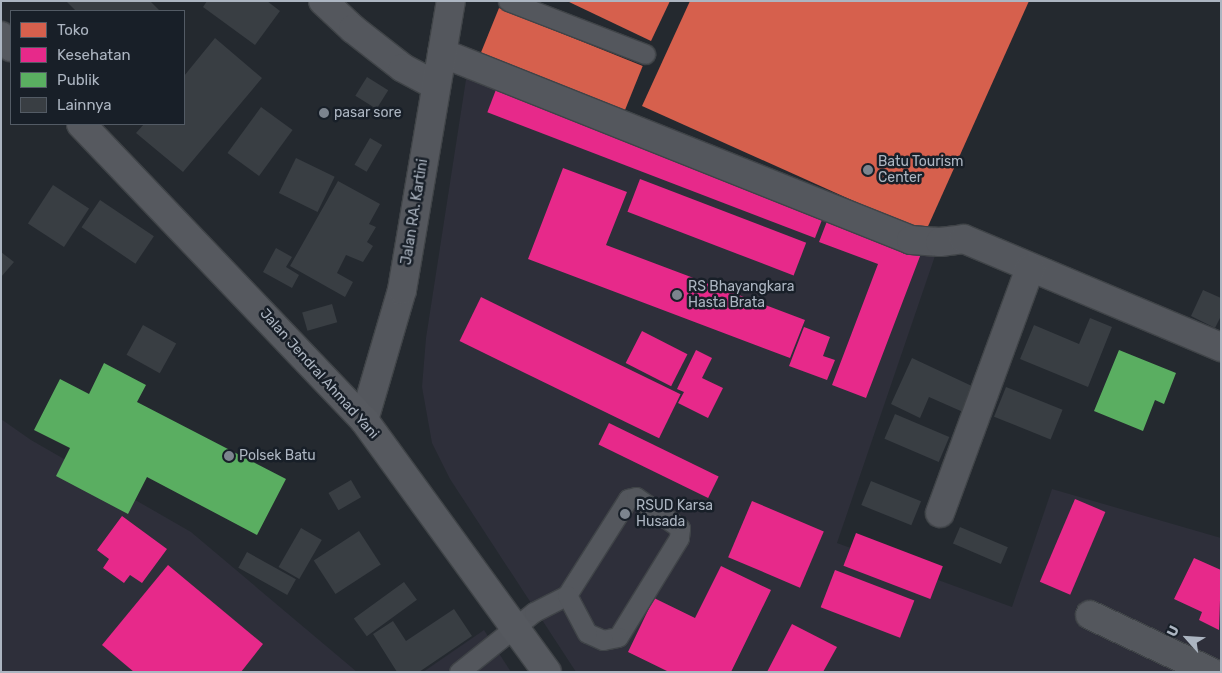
<!DOCTYPE html>
<style>
body{margin:0}
#map{position:relative;width:1222px;height:673px;overflow:hidden;background:#24292f;font-family:Rubik,sans-serif}
div>[style]{position:absolute}
[style*='--x']{left:calc(var(--x)*1px);top:calc(var(--y)*1px);width:calc(var(--w)*1px);rotate:calc(var(--a)*1deg)}
.medical>*{inset:0;background:#2e2f3a}
.shops>*{inset:0;background:#d6604d;transform-origin:0 0}
.health>*{inset:0;background:#e7298a;transform-origin:0 0}
.public>*{inset:0;background:#5aae61}
.building>*{inset:0;background:#393e43;transform-origin:0 0}
.roads{filter:drop-shadow(1px 0 #404448) drop-shadow(-1px 0 #404448) drop-shadow(0 1px #404448) drop-shadow(0 -1px #404448)}
.service>*{height:19px;margin:-9.5px;padding:0 9.5px;transform-origin:9.5px;border-radius:9.5px;background:#54575d}
.minor>*{height:28px;margin:-14px;padding:0 14px;transform-origin:14px;border-radius:14px;background:#54575d}
.primary>*{height:28px;margin:-14px;padding:0 14px;transform-origin:14px;border-radius:14px;background:#56595f}
.dots>*{width:14px;height:14px;translate:-50% -50%;box-sizing:border-box;border:2px solid #181f28;border-radius:50%}
span{translate:-50% -50%;white-space:nowrap;text-align:center;line-height:1.15;-webkit-text-stroke:5px #181f28;paint-order:stroke}
.poi-label{font-size:14px;color:#acb5c1}
.left{translate:0 -50%;text-align:left}
.street-label{font-size:14px;color:#acb5c1}
.frame{position:absolute;inset:0;border:2px solid #acb5c1;pointer-events:none}
.legend{position:absolute;left:10px;top:10px;width:175px;height:115px;box-sizing:border-box;background:#181f28;border:1px solid #535b65;margin:0;padding:6px 9px;list-style:none;font-size:15px;color:#acb5c1}
.legend li{display:flex;align-items:center;gap:10px;height:25px}
.legend b{width:25px;border:1px solid #535b65}
.north{position:absolute;left:1162px;top:613px;width:50px;height:50px;-webkit-text-stroke:4px #181f28;paint-order:stroke;rotate:296deg;font-size:14px;font-weight:700;line-height:20px;text-align:center;color:#acb5c1}
.north::after{content:'';display:block;margin:auto;width:18px;height:22px;background:#acb5c1;clip-path:polygon(50% 0,100% 100%,50% 72%,0 100%)}
</style>
<div id="map">
<div class="medical">
<i style="clip-path:polygon(467px 73px,936px 253px,837px 543px,1012px 607px,1052px 489px,1221px 538px,1221px 672px,576px 672px,450px 479px,432px 443px,422px 387px,426px 338px)"></i>
<i style="clip-path:polygon(1px 419px,31px 440px,191px 532px,357px 672px,1px 672px)"></i>
<i style="clip-path:polygon(484px 630px,511px 672px,423px 672px)"></i>
</div>
<div class="shops">
<i style="clip-path:polygon(567px 1px,670px 1px,651px 41px)"></i>
<i style="clip-path:polygon(690px 1px,1029px 1px,925px 233px,642px 106px)"></i>
<i style="left:499px;top:8px;width:155px;height:50px;rotate:22deg"></i>
</div>
<div class="health">
<i style="left:497px;top:87px;width:351px;height:27px;rotate:21deg"></i>
<i style="clip-path:polygon(563px 168px,627px 192px,606px 245px,805px 320px,790px 358px,528px 259px)"></i>
<i style="left:640px;top:179px;width:178px;height:35px;rotate:21deg"></i>
<i style="clip-path:polygon(829px 216px,922px 251px,866px 398px,832px 385px,878px 264px,819px 242px)"></i>
<i style="left:481px;top:297px;width:222px;height:49px;rotate:26deg"></i>
<i style="clip-path:polygon(804px 327px,830px 337px,823px 356px,835px 360px,827px 380px,789px 366px)"></i>
<i style="left:642px;top:331px;width:51px;height:36px;rotate:27deg"></i>
<i style="clip-path:polygon(696px 350px,712px 358px,702px 378px,723px 388px,708px 418px,678px 403px,684px 392px,677px 389px)"></i>
<i style="left:609px;top:423px;width:122px;height:24px;rotate:26deg"></i>
<i style="left:1075px;top:499px;width:33px;height:90px;rotate:23deg"></i>
<i style="left:752px;top:501px;width:78px;height:61px;rotate:23deg"></i>
<i style="clip-path:polygon(122px 516px,167px 549px,142px 583px,130px 575px,124px 583px,103px 568px,109px 559px,97px 550px)"></i>
<i style="left:856px;top:533px;width:93px;height:35px;rotate:21deg"></i>
<i style="clip-path:polygon(1194px 558px,1221px 570px,1219px 630px,1199px 620px,1202px 612px,1174px 599px)"></i>
<i style="clip-path:polygon(168px 565px,263px 644px,241px 672px,134px 672px,102px 645px)"></i>
<i style="clip-path:polygon(721px 566px,771px 590px,731px 672px,669px 672px,628px 652px,654px 598px,695px 618px)"></i>
<i style="left:835px;top:570px;width:85px;height:40px;rotate:21deg"></i>
<i style="clip-path:polygon(792px 624px,837px 647px,823px 672px,767px 672px)"></i>
</div>
<div class="public">
<i style="clip-path:polygon(1119px 350px,1176px 373px,1164px 404px,1155px 400px,1143px 431px,1094px 411px)"></i>
<i style="clip-path:polygon(104px 363px,146px 385px,137px 402px,286px 479px,257px 535px,147px 477px,128px 514px,56px 476px,70px 448px,34px 430px,60px 379px,89px 394px)"></i>
</div>
<div class="building">
<i style="clip-path:polygon(66px 1px,150px 1px,160px 11px,76px 11px)"></i>
<i style="clip-path:polygon(207px 1px,267px 1px,280px 11px,255px 45px,203px 7px)"></i>
<i style="clip-path:polygon(215px 38px,262px 78px,183px 172px,136px 133px,144px 124px,184px 124px,184px 76px)"></i>
<i style="left:367px;top:77px;width:25px;height:22px;rotate:32deg"></i>
<i style="left:261px;top:107px;width:39px;height:57px;rotate:36deg"></i>
<i style="left:370px;top:138px;width:14px;height:31px;rotate:30deg"></i>
<i style="left:296px;top:158px;width:43px;height:39px;rotate:26deg"></i>
<i style="clip-path:polygon(338px 181px,380px 204px,369px 224px,376px 227px,367px 242px,373px 246px,363px 262px,346px 255px,337px 273px,353px 282px,345px 297px,290px 266px)"></i>
<i style="left:53px;top:185px;width:43px;height:46px;rotate:33deg"></i>
<i style="left:100px;top:200px;width:65px;height:33px;rotate:34deg"></i>
<i style="clip-path:polygon(276px 248px,292px 257px,286px 267px,299px 275px,292px 288px,263px 272px)"></i>
<i style="clip-path:polygon(1px 252px,14px 262px,1px 277px)"></i>
<i style="clip-path:polygon(1203px 290px,1221px 298px,1221px 316px,1215px 328px,1191px 316px)"></i>
<i style="left:332px;top:304px;width:19px;height:31px;rotate:74deg"></i>
<i style="clip-path:polygon(1090px 318px,1112px 327px,1088px 387px,1020px 359px,1034px 325px,1079px 344px)"></i>
<i style="left:143px;top:325px;width:38px;height:34px;rotate:29deg"></i>
<i style="clip-path:polygon(912px 358px,974px 387px,963px 412px,929px 397px,920px 418px,891px 404px)"></i>
<i style="left:1006px;top:387px;width:61px;height:32px;rotate:22deg"></i>
<i style="left:895px;top:414px;width:59px;height:27px;rotate:23deg"></i>
<i style="left:351px;top:480px;width:20px;height:26px;rotate:60deg"></i>
<i style="left:871px;top:481px;width:54px;height:26px;rotate:22deg"></i>
<i style="left:960px;top:527px;width:52px;height:18px;rotate:23deg"></i>
<i style="left:301px;top:528px;width:24px;height:45px;rotate:30deg"></i>
<i style="left:359px;top:531px;width:40px;height:54px;rotate:57deg"></i>
<i style="left:247px;top:552px;width:56px;height:18px;rotate:29deg"></i>
<i style="left:404px;top:582px;width:22px;height:62px;rotate:54deg"></i>
<i style="clip-path:polygon(454px 609px,472px 636px,419px 672px,397px 672px,373px 634px,393px 621px,406px 641px)"></i>
</div>
<div class="roads">
<div class="service">
<i style="--x:508;--y:1;--w:147;--a:21.1"></i>
<i style="--x:459;--y:672;--w:96;--a:-38.7"></i>
<i style="--x:534;--y:612;--w:37;--a:-27"></i>
<i style="--x:567;--y:595;--w:114;--a:-57.6"></i>
<i style="--x:628;--y:499;--w:8;--a:-14"></i>
<i style="--x:636;--y:497;--w:54;--a:35.2"></i>
<i style="--x:680;--y:528;--w:10;--a:96"></i>
<i style="--x:679;--y:538;--w:116;--a:121.6"></i>
<i style="--x:618;--y:637;--w:15;--a:169"></i>
<i style="--x:603;--y:640;--w:17;--a:-156"></i>
<i style="--x:587;--y:633;--w:43;--a:-117.8"></i>
</div>
<div class="minor">
<i style="--x:323;--y:1;--w:41;--a:43"></i>
<i style="--x:353;--y:29;--w:63;--a:38"></i>
<i style="--x:403;--y:68;--w:36;--a:28"></i>
<i style="--x:442;--y:53;--w:505;--a:21.74"></i>
<i style="--x:911;--y:240;--w:29;--a:4"></i>
<i style="--x:940;--y:242;--w:24;--a:-7"></i>
<i style="--x:964;--y:239;--w:279;--a:22.8"></i>
<i style="--x:364;--y:420;--w:135;--a:-73.7"></i>
<i style="--x:402;--y:290;--w:293;--a:-80.4"></i>
<i style="--x:940;--y:513;--w:261;--a:-69.8"></i>
<i style="--x:1090;--y:615;--w:134;--a:25.2"></i>
</div>
<div class="primary">
<i style="--x:1;--y:36;--w:15;--a:48"></i>
<i style="--x:81;--y:124;--w:410;--a:46.3"></i>
<i style="--x:364;--y:420;--w:311;--a:54"></i>
</div>
</div>
<div class="dots">
<i style="left:324px;top:113px;background:#7c848e"></i>
<i style="left:868px;top:170px;background:#7c848e"></i>
<i style="left:677px;top:295px;background:#7c848e"></i>
<i style="left:229px;top:456px;background:#7c848e"></i>
<i style="left:625px;top:514px;background:#7c848e"></i>
</div>
<div class="poi-label">
<span class="left" style="left:334px;top:113px">pasar sore</span>
<span class="left" style="left:878px;top:170px">Batu Tourism<br>Center</span>
<span class="left" style="left:688px;top:295px">RS Bhayangkara<br>Hasta Brata</span>
<span class="left" style="left:239px;top:456px">Polsek Batu</span>
<span class="left" style="left:636px;top:514px">RSUD Karsa<br>Husada</span>
</div>
<div class="street-label">
<span style="left:415px;top:212px;rotate:-81deg">Jalan RA. Kartini</span>
<span style="left:319px;top:374px;rotate:48deg">Jalan Jendral Ahmad Yani</span>
</div>
<div class="frame"></div>
<ul class="legend">
<li><b style="height:14px;background:#d6604d"></b>Toko</li>
<li><b style="height:14px;background:#e7298a"></b>Kesehatan</li>
<li><b style="height:14px;background:#5aae61"></b>Publik</li>
<li><b style="height:14px;background:#393e43"></b>Lainnya</li>
</ul>
<div class="north">U</div>
</div>
